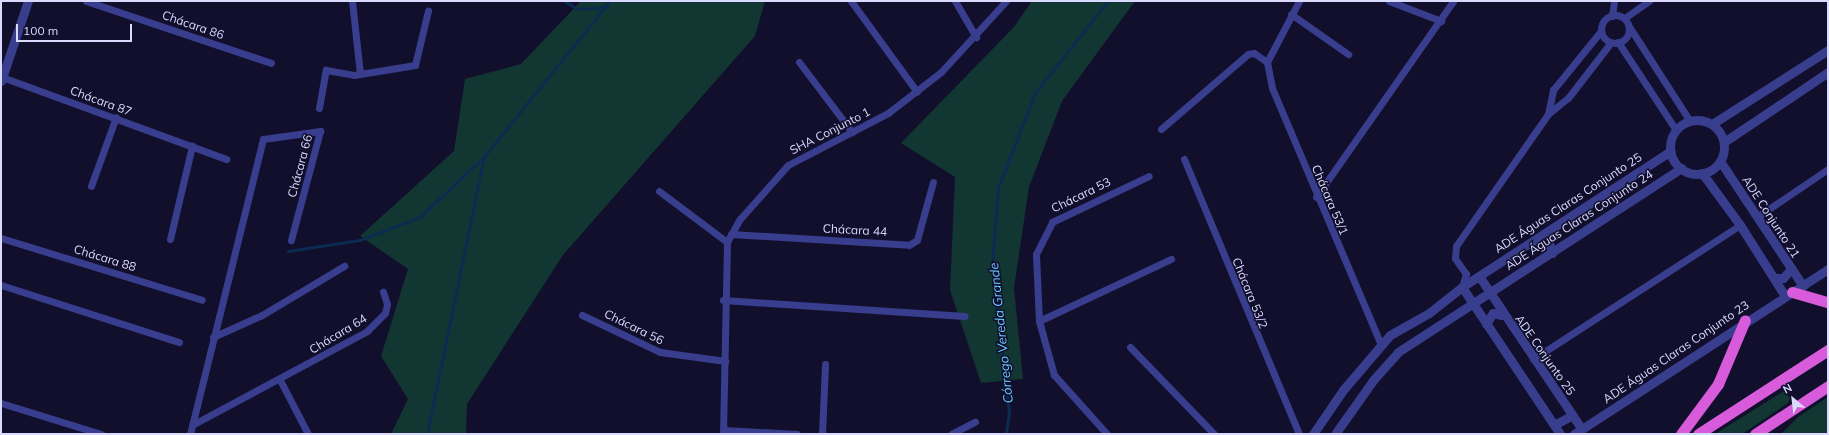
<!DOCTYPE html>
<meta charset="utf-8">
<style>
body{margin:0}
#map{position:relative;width:1829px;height:435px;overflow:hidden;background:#110f2c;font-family:Mulish,sans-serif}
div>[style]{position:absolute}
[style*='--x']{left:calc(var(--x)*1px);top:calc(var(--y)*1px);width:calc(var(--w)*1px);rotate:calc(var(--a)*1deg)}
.green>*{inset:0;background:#123631}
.stream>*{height:2.5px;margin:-1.25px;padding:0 1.25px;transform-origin:1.25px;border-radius:1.25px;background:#0a2c51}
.minor>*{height:7px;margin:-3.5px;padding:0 3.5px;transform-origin:3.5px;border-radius:3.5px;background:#383e8d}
.minor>.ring{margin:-3.5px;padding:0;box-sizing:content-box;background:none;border:7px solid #383e8d;border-radius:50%}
.tertiary>*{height:9px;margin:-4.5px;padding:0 4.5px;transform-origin:4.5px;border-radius:4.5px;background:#383e8d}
.tertiary>.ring{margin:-4.5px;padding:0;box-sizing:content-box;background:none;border:9px solid #383e8d;border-radius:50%}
.trunk>*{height:11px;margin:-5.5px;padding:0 5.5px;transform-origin:5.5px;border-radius:5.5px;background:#d85bdc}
span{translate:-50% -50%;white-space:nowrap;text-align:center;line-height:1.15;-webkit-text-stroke:3px #110f2c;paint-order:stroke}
.street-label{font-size:12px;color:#dadaff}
.water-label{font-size:13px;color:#68cbff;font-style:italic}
.frame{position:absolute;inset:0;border:2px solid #dadaff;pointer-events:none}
.north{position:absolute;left:1773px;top:379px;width:40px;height:40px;-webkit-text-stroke:3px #110f2c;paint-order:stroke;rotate:332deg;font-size:11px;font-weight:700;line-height:16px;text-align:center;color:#dadaff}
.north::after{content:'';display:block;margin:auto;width:14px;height:18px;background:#dadaff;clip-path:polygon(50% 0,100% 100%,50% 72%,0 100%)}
.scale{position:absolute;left:16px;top:24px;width:116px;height:18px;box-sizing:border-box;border:2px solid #dadaff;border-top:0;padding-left:5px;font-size:12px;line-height:14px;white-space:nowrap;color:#dadaff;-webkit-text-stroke:3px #110f2c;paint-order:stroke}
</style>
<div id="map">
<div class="green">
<i style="clip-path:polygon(581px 1px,765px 1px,755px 36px,563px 255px,467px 404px,466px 434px,391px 434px,408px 399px,381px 356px,408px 269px,360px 236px,454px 151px,465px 79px,521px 64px)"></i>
<i style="clip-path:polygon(1032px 1px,1135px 1px,1062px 101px,1029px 187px,1014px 288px,1023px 379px,981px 383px,950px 290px,955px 177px,901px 143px,1014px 27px)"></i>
<i style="clip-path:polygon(1784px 391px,1790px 398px,1788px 403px,1742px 434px,1715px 434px)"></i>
<i style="clip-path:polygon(1828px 397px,1828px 434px,1781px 434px,1798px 417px)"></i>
</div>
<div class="stream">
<i style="--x:565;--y:1;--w:15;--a:32"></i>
<i style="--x:578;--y:9;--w:29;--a:-4"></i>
<i style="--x:288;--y:251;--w:73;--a:-8.7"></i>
<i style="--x:360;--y:240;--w:64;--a:-21"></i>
<i style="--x:420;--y:217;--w:88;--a:-43.2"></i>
<i style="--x:427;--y:434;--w:283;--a:-78.4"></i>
<i style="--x:484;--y:157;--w:201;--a:-51.1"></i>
<i style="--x:1006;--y:434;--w:21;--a:-82"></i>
<i style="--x:1009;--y:413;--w:150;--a:-96.5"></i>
<i style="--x:992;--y:264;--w:76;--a:-85.5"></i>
<i style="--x:998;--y:188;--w:102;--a:-68.7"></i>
<i style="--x:1035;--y:93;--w:117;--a:-51.6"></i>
</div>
<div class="minor">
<i style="--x:86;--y:1;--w:195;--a:18.5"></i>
<i style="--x:352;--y:1;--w:73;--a:83.7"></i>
<i style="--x:851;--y:1;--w:112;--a:54"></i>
<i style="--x:955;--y:1;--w:42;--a:59.7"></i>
<i style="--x:1389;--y:1;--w:56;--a:21"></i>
<i style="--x:1291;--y:14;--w:70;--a:35.1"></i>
<i class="ring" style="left:1601px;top:15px;width:21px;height:21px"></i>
<i style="--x:1612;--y:16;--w:15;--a:-82"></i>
<i style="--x:1626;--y:17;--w:28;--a:-35"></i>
<i style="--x:1630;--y:28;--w:111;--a:57.2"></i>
<i style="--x:1618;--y:42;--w:105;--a:56.6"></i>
<i style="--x:799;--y:62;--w:88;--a:52.9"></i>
<i style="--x:1267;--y:62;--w:26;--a:79"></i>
<i style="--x:1272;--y:88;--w:277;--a:67"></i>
<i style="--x:1267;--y:62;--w:69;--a:-62.3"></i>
<i style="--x:2;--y:77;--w:239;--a:20.1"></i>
<i style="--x:319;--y:108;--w:39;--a:-80"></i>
<i style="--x:326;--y:70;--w:28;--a:10"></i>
<i style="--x:354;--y:75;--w:62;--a:-9.3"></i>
<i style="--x:415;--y:65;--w:56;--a:-76.5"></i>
<i style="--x:1548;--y:114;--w:25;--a:-78"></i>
<i style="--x:1553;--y:90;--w:76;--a:-50.9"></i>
<i style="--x:1161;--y:129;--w:115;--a:-40.8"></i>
<i style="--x:1248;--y:54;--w:6;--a:-9"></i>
<i style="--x:1254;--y:53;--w:16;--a:35"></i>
<i style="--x:1184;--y:159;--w:298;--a:67.3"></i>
<i style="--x:91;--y:186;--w:73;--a:-70.1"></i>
<i style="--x:659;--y:191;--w:85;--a:36.9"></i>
<i style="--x:1316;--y:197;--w:239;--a:-55"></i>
<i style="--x:1757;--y:217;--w:86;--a:-34.1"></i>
<i style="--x:731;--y:234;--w:178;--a:3.5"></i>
<i style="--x:909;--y:245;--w:9;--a:-32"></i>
<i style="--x:917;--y:240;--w:60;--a:-74.6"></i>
<i style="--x:1;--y:238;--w:210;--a:17.1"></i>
<i style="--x:170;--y:239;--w:96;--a:-76.7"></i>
<i style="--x:1;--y:285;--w:187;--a:17.8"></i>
<i style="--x:1462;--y:287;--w:14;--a:-73"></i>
<i style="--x:1466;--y:274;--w:19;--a:-125"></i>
<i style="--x:1455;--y:258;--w:12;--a:-85"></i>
<i style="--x:1456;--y:246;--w:161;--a:-55.1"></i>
<i style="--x:1548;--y:114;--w:26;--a:-39"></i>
<i style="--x:1568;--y:98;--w:67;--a:-52.3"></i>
<i style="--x:723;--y:300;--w:242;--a:3.8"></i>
<i style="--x:582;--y:315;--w:86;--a:25.4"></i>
<i style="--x:660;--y:352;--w:66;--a:7.9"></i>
<i style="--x:1039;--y:321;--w:146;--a:-25.2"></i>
<i style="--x:213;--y:337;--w:54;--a:-24.2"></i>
<i style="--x:262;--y:315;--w:96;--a:-30.9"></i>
<i style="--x:1130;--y:347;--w:121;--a:46"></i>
<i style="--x:1533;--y:359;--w:247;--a:-32.9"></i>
<i style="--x:280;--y:380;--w:61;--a:62.6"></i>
<i style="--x:1;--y:403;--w:105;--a:17.2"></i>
<i style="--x:192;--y:425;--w:199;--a:-28.2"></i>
<i style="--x:367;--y:331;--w:25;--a:-45"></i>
<i style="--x:385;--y:313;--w:9;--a:-77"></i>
<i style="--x:387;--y:304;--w:13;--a:-108"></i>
<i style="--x:724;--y:430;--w:73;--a:3.1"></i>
<i style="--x:190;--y:434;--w:304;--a:-76.1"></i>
<i style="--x:263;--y:139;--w:58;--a:-8"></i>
<i style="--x:320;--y:131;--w:113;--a:104.9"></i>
<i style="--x:723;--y:434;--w:192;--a:-88.8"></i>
<i style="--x:727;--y:242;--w:26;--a:-61"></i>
<i style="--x:740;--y:219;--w:72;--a:-48.4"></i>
<i style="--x:788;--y:165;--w:113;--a:-27.5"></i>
<i style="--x:888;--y:113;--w:67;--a:-37.7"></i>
<i style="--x:941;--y:72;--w:96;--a:-47.5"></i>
<i style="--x:822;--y:434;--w:70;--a:-87.5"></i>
<i style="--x:951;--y:434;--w:27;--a:-27"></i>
<i style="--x:1107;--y:434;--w:79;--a:-131.9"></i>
<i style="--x:1054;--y:375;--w:56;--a:-105.5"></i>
<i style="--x:1039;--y:321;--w:67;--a:-92.6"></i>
<i style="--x:1036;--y:254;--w:36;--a:-63"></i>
<i style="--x:1052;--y:222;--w:107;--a:-25.4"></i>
</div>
<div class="tertiary">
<i style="--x:1;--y:81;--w:84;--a:-71.4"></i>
<i class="ring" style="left:1670px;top:120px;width:45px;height:45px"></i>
<i style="--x:1712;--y:124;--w:138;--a:-32.5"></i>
<i style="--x:1724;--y:142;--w:125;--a:-33.9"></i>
<i style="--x:1720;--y:161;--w:150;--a:56.4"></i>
<i style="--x:1702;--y:173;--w:64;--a:53.8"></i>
<i style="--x:1740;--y:225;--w:84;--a:57.6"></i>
<i style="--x:1546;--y:233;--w:21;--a:73"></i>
<i style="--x:1479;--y:276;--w:184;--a:56.1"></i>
<i style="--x:1774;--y:278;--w:9;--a:0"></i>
<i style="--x:1783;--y:278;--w:12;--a:-48"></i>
<i style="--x:1462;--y:287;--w:177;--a:56.3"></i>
<i style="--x:1486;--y:324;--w:13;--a:-58"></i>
<i style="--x:1493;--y:313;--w:9;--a:13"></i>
<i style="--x:1554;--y:425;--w:21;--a:-28"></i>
<i style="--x:1313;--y:434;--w:53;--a:-55.7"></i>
<i style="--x:1343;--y:390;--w:72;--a:-49.5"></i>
<i style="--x:1390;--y:335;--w:45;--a:-29.4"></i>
<i style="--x:1429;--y:313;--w:42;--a:-38.2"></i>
<i style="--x:1462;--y:287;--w:249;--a:-33.1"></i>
<i style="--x:1335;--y:434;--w:67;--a:-54.7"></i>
<i style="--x:1374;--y:379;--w:36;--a:-48"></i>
<i style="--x:1398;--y:352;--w:338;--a:-33"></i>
<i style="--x:1574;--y:434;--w:303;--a:-33"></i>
</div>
<div class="trunk">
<i style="--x:1792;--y:292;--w:37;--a:16"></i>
<i style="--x:1681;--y:434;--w:62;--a:-53.5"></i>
<i style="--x:1718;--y:384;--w:69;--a:-67.1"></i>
<i style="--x:1698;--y:434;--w:155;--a:-32.9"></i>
<i style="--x:1755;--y:434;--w:87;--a:-33.3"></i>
</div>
<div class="street-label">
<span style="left:193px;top:25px;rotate:19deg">Chácara 86</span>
<span style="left:101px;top:101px;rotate:20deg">Chácara 87</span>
<span style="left:830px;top:131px;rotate:-27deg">SHA Conjunto 1</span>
<span style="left:300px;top:166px;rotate:-75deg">Chácara 66</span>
<span style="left:1081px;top:195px;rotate:-26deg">Chácara 53</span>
<span style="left:1330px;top:200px;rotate:67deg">Chácara 53/1</span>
<span style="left:1568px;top:203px;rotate:-33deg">ADE Águas Claras Conjunto 25</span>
<span style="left:1771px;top:217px;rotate:57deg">ADE Conjunto 21</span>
<span style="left:1579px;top:220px;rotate:-33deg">ADE Águas Claras Conjunto 24</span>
<span style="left:855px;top:230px;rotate:3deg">Chácara 44</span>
<span style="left:105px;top:258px;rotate:17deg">Chácara 88</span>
<span style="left:1250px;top:293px;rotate:68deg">Chácara 53/2</span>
<span style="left:634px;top:327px;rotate:26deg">Chácara 56</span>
<span style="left:338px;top:334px;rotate:-31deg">Chácara 64</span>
<span style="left:1676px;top:352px;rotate:-34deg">ADE Águas Claras Conjunto 23</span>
<span style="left:1545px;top:355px;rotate:55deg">ADE Conjunto 25</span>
</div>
<div class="water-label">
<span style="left:1001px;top:333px;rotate:-96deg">Córrego Vereda Grande</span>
</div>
<div class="frame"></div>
<div class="north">N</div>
<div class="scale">100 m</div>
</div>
